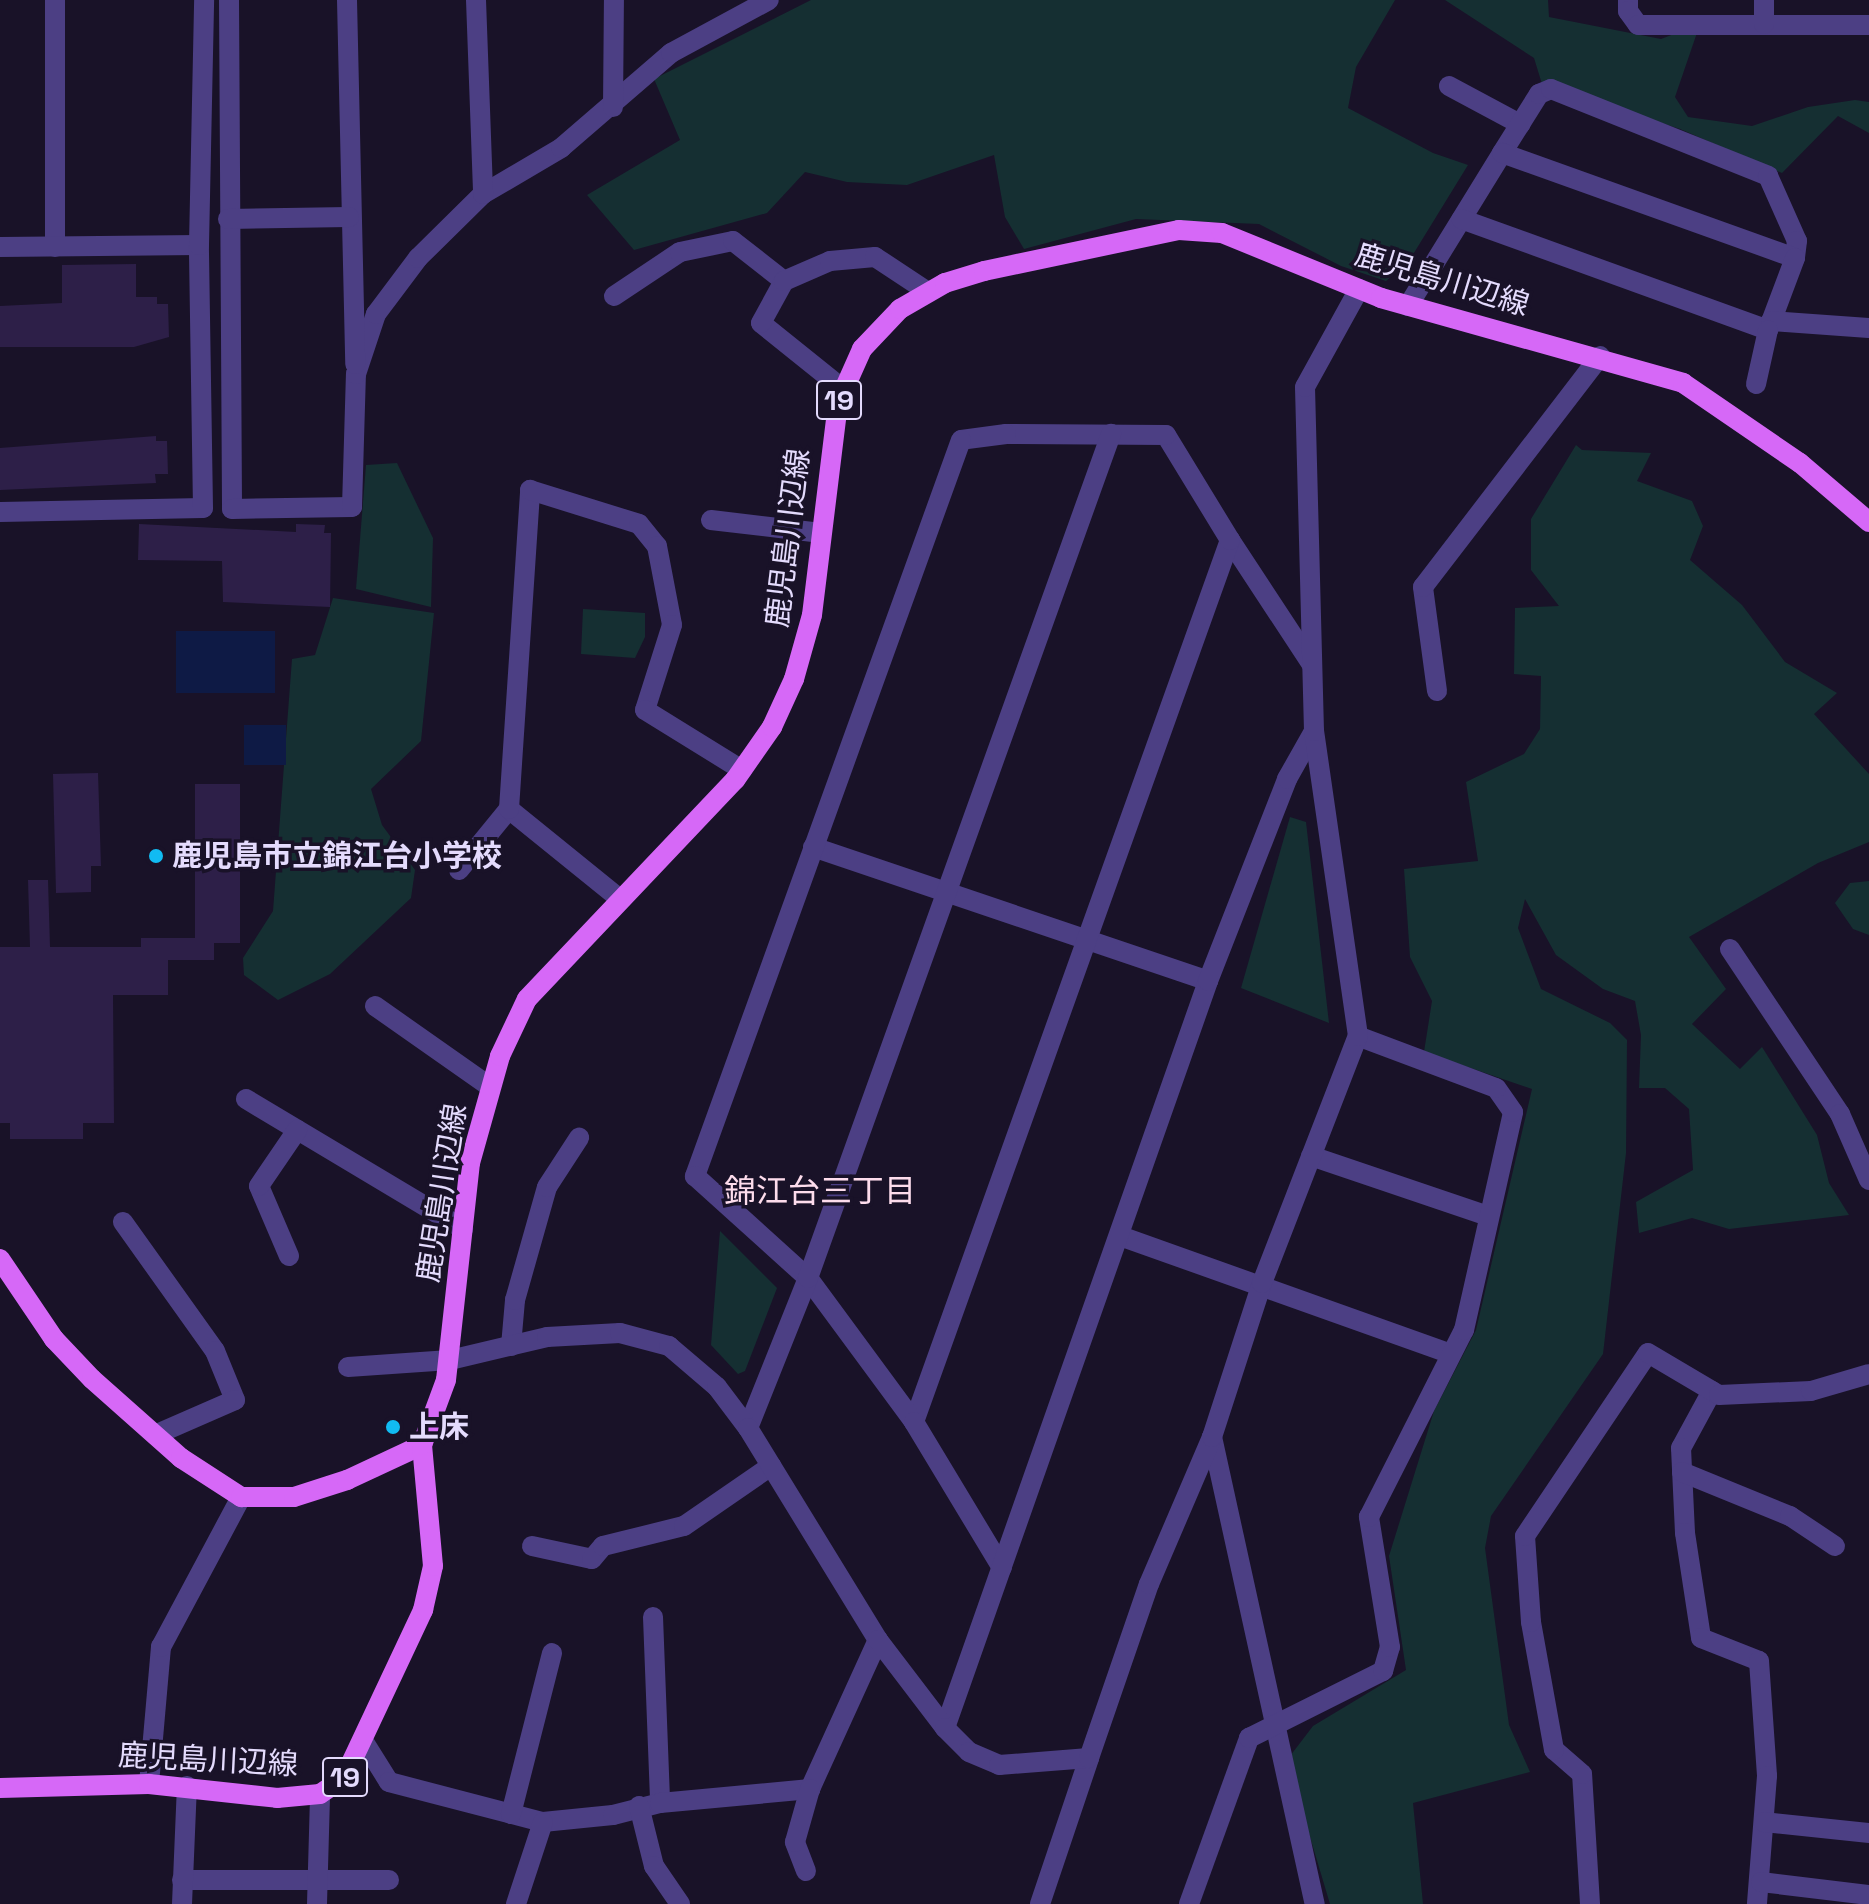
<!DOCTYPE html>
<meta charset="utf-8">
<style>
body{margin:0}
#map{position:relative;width:1869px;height:1904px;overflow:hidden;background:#191228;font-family:"Space Grotesk","Noto Sans JP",sans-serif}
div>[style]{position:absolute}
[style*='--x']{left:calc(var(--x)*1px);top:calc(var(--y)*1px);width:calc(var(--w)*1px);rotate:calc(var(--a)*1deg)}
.green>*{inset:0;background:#152f32}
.water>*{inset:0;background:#0e1a45;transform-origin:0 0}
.building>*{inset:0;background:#2d1f48}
.minor>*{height:20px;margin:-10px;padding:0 10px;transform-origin:10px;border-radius:10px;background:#4c3f84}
.tertiary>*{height:20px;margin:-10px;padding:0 10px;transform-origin:10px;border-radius:10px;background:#4c3f84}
.primary>*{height:20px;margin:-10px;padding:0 10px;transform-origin:10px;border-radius:10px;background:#d668f7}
.dots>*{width:22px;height:22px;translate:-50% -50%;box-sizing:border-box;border:4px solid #191228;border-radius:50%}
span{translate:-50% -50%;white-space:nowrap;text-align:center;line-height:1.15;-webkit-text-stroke:7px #191228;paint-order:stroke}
.shield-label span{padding:2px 6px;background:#191228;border:2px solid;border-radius:6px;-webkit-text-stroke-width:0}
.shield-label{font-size:28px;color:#e4dbfd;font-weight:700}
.street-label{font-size:30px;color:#e4dbfd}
.poi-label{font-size:30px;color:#e4dbfd;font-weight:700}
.left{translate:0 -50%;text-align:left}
.neighbourhood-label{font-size:32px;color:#fddcec}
</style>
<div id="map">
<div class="green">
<i style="clip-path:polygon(811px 0,1395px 0,1356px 67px,1348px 108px,1433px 153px,1468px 165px,1409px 261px,1386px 281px,1341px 266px,1259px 224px,1136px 219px,1024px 249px,1005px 217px,994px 155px,907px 185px,847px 182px,805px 172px,767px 213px,634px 250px,587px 195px,680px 140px,654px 79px)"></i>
<i style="clip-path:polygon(1445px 0,1548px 0,1549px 17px,1661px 39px,1700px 24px,1675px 97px,1688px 117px,1752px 126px,1808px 107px,1855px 100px,1869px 102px,1869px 133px,1838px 116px,1782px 173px,1680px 129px,1542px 84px,1534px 58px)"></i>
<i style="clip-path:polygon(1576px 445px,1582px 450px,1651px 453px,1637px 481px,1692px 501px,1703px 526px,1690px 560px,1742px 605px,1785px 662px,1837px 693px,1814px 714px,1869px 774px,1869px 842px,1818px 863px,1689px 937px,1726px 989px,1692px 1024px,1740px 1069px,1762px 1047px,1817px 1135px,1829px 1183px,1849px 1215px,1729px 1229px,1692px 1218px,1639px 1233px,1636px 1202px,1693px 1170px,1689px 1109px,1665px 1088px,1639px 1088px,1641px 1035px,1635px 1001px,1603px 989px,1556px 955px,1525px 899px,1518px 928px,1541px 989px,1610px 1023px,1627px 1040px,1626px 1153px,1603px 1354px,1491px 1516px,1485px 1548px,1509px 1725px,1530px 1772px,1413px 1803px,1423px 1904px,1330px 1904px,1287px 1760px,1313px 1726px,1406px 1670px,1389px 1556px,1434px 1411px,1476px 1330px,1532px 1089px,1424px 1052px,1432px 1001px,1410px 957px,1404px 869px,1478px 861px,1466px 782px,1524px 754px,1540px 729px,1541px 676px,1514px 674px,1515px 608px,1559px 606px,1531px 570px,1531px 519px)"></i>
<i style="clip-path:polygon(397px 463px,433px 538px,431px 607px,356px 589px,366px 465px)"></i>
<i style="clip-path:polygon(333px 598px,434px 613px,421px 741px,371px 789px,382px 825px,415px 870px,411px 898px,330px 974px,278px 1000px,244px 975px,243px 958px,273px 911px,292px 659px,315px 655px)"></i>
<i style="clip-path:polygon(583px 609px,645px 613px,645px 637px,635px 658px,581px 654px)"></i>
<i style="clip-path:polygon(1290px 817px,1306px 822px,1329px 1023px,1241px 988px)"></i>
<i style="clip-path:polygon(1869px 881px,1869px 935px,1853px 929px,1835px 903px,1850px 883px)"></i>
<i style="clip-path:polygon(720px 1231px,777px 1288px,745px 1371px,738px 1374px,711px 1345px)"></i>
</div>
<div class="water">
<i style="left:176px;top:631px;width:99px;height:62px"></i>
<i style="left:244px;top:725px;width:42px;height:40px"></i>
</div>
<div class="building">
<i style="clip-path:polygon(136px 264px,136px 297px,157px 297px,157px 304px,168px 304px,169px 337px,134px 347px,0 347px,0 306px,62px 303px,62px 265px)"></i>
<i style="clip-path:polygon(156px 436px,156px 441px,167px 441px,168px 474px,155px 474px,156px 483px,0 490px,0 448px)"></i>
<i style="clip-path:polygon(139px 524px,296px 532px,296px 524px,325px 525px,324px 533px,331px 533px,330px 607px,223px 602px,222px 561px,138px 560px)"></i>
<i style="clip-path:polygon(98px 773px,101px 866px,91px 866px,91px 892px,56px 893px,53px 774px)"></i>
<i style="clip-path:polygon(195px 784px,240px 784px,240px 943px,214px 943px,214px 960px,168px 960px,168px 995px,113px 995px,114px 1123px,83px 1123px,83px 1139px,10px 1139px,10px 1123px,0 1123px,0 947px,30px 947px,28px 880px,48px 880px,50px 947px,141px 947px,141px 938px,195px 938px)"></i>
</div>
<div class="minor">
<i style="--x:55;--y:0;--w:247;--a:90"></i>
<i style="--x:229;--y:0;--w:509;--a:89.66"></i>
<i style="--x:232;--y:509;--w:120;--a:-1"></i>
<i style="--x:352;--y:507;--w:133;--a:-88.3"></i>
<i style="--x:356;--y:374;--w:63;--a:-71.6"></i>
<i style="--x:376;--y:314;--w:70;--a:-53.1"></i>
<i style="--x:418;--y:258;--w:91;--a:-44.6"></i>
<i style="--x:483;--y:194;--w:91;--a:-30.5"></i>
<i style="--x:561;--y:148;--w:145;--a:-40.8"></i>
<i style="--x:671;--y:53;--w:111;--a:-28.4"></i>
<i style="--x:347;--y:0;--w:364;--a:88.7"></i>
<i style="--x:476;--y:0;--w:194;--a:87.9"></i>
<i style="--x:1628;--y:0;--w:11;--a:90"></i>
<i style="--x:1628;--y:11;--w:17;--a:54"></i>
<i style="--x:1638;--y:25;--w:231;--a:0"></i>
<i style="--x:1764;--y:0;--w:24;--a:90"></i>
<i style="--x:1449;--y:86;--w:81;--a:28.2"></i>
<i style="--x:613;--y:107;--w:107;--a:-89.5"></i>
<i style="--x:1502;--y:153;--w:70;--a:-57.9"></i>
<i style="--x:1539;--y:94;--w:13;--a:-23"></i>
<i style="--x:1551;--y:89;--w:234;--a:21.8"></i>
<i style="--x:1768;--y:176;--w:71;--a:66"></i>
<i style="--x:1797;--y:241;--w:17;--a:97"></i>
<i style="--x:228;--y:219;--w:121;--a:-0.9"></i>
<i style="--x:0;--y:247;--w:199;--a:-0.6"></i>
<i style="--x:614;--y:296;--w:79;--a:-33.7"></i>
<i style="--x:680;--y:252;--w:54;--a:-11.7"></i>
<i style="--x:733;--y:241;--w:65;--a:38.1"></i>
<i style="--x:1408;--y:306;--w:180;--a:-58.4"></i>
<i style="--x:1502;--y:153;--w:311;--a:19.7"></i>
<i style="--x:1795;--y:258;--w:77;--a:110.6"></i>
<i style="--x:1768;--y:330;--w:326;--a:-160.1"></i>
<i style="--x:1771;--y:321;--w:98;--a:4.1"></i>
<i style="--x:1756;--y:384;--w:55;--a:-77.5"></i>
<i style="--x:843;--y:389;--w:105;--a:-141.2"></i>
<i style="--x:761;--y:323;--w:48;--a:-61.3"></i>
<i style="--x:784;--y:281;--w:50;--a:-23.5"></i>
<i style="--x:830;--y:261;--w:45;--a:-5.1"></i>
<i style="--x:875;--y:257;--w:64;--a:33.4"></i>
<i style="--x:0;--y:512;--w:203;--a:-1.1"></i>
<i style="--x:203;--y:508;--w:263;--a:-90.9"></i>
<i style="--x:199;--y:245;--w:245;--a:-88.8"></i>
<i style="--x:711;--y:520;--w:111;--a:6.7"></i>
<i style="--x:1230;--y:540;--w:149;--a:56.7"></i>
<i style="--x:1437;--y:691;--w:105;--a:-97.7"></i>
<i style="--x:1423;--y:587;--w:291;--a:-52.5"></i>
<i style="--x:813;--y:847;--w:417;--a:18.7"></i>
<i style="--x:459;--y:870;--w:79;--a:-50.7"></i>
<i style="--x:620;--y:899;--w:143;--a:-141"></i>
<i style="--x:509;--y:809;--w:320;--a:-86.2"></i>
<i style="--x:530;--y:490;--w:114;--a:17.3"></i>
<i style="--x:639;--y:524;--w:28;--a:51"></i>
<i style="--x:657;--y:546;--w:80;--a:79.2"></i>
<i style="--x:672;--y:625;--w:89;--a:107.6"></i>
<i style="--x:645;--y:710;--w:114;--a:31.7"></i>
<i style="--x:1730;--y:949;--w:198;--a:56.3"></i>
<i style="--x:1840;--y:1114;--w:72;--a:66.3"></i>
<i style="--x:375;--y:1006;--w:139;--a:35.1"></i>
<i style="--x:246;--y:1099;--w:253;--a:30.9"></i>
<i style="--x:1311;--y:1156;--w:187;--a:18.7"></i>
<i style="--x:123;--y:1222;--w:158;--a:54.5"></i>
<i style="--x:215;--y:1351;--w:53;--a:67.8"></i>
<i style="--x:235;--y:1400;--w:85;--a:156.4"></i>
<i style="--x:1120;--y:1236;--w:349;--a:19.6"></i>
<i style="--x:289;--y:1256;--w:76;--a:-113.2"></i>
<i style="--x:259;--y:1186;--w:68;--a:-55.8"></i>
<i style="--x:511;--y:1346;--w:46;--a:-85"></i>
<i style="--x:515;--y:1300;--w:117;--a:-74.2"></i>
<i style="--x:547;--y:1187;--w:59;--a:-56.9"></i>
<i style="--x:348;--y:1367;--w:102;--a:-3.9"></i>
<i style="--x:1712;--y:1391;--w:65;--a:118.5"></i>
<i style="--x:1681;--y:1448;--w:85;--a:87.3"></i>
<i style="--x:1685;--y:1533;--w:106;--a:81.3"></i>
<i style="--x:1701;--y:1638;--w:62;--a:21.6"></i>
<i style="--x:1759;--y:1661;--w:115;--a:86"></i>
<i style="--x:1767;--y:1776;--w:128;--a:94.5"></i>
<i style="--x:914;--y:1422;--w:937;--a:-70.29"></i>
<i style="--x:1230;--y:540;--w:123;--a:-121.4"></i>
<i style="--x:1166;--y:435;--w:160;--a:-179.6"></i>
<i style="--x:1006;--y:434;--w:45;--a:172.4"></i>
<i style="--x:961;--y:440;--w:783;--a:109.87"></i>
<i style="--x:695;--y:1176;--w:152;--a:42.1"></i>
<i style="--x:808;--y:1278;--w:179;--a:53.6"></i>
<i style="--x:914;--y:1422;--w:170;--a:58.9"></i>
<i style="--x:748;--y:1428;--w:162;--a:-68.2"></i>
<i style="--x:808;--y:1278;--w:897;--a:-70.25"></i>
<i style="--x:1212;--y:1437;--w:478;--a:77.6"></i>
<i style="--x:1682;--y:1472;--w:117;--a:22.2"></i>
<i style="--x:1790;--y:1516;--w:54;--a:33.7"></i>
<i style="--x:532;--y:1546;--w:61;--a:12.2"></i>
<i style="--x:592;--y:1559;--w:17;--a:-50"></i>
<i style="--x:603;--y:1546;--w:83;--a:-13.9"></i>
<i style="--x:684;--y:1526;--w:106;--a:-34.6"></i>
<i style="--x:653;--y:1617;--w:186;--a:87.8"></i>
<i style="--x:945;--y:1728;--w:792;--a:-70.6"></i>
<i style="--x:1208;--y:981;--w:217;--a:-68.6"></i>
<i style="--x:1287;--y:779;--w:55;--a:-60.6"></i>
<i style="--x:364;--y:1742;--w:47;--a:58"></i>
<i style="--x:389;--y:1782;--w:159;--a:14.6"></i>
<i style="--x:543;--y:1822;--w:70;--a:-5.7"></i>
<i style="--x:613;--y:1815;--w:49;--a:-14.3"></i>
<i style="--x:660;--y:1803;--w:151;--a:-5.3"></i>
<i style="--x:810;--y:1789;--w:164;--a:-65.5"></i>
<i style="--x:149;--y:1784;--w:138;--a:-85"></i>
<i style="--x:161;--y:1647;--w:170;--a:-61.9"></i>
<i style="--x:639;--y:1806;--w:62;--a:76"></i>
<i style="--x:654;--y:1866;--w:46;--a:55.6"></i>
<i style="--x:511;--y:1814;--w:166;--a:-75.7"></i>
<i style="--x:1764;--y:1822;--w:106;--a:6"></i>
<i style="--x:806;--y:1871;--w:31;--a:-111"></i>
<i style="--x:795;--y:1842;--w:55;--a:-74.2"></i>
<i style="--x:182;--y:1880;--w:207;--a:0"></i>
<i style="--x:1761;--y:1882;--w:109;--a:6.9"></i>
<i style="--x:182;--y:1904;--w:118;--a:-87.6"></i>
<i style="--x:317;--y:1904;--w:110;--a:-88.4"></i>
<i style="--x:516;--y:1904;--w:86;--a:-71.8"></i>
<i style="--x:1040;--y:1904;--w:154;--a:-71.4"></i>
<i style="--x:1189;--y:1904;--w:177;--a:-70.1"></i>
<i style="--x:1249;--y:1738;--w:150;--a:-26.6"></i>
<i style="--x:1383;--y:1671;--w:25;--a:-74"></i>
<i style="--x:1390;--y:1647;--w:132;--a:-99.2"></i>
<i style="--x:1369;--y:1517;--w:210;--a:-63.1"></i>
<i style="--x:1464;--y:1330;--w:223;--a:-77.3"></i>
<i style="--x:1513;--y:1112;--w:29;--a:-125"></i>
<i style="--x:1496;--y:1088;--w:147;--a:-159.4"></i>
<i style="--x:1590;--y:1904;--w:130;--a:-93.5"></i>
<i style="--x:1582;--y:1774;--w:37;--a:-139"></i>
<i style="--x:1554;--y:1750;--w:130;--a:-100.2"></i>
<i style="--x:1531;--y:1622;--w:86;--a:-94"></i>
<i style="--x:1525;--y:1536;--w:220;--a:-56.1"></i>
<i style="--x:1648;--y:1353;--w:82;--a:30.6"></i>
<i style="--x:1719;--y:1395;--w:92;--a:-2.5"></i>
<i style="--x:1811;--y:1391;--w:60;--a:-16.3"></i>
</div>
<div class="tertiary">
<i style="--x:450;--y:1360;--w:100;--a:-13.3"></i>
<i style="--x:547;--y:1337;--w:73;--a:-3.1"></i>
<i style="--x:620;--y:1333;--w:51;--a:14.9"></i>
<i style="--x:669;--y:1346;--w:63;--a:40.5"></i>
<i style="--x:717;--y:1387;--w:51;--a:52.9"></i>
<i style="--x:748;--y:1428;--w:249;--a:58.5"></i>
<i style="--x:878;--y:1640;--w:111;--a:52.7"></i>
<i style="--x:945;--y:1728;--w:34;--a:45"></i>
<i style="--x:969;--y:1752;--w:33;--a:23"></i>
<i style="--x:999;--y:1765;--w:90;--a:-4.4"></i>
<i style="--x:1089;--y:1758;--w:184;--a:-71"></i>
<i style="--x:1149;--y:1584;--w:160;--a:-66.8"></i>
<i style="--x:1212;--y:1437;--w:162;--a:-72"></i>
<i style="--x:1262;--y:1283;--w:265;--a:-68.8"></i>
<i style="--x:1358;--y:1036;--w:308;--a:-98.2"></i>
<i style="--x:1314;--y:731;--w:344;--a:-91.5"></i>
<i style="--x:1305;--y:387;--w:112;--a:-61.1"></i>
</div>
<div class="primary">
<i style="--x:0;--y:1259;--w:97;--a:56"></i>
<i style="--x:54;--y:1339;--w:55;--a:46.5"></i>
<i style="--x:92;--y:1379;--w:119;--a:41.6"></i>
<i style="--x:181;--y:1458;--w:72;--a:33"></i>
<i style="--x:241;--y:1497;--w:53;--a:0"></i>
<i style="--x:294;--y:1497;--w:56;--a:-17.8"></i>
<i style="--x:347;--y:1480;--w:83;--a:-25"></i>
<i style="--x:0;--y:1788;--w:149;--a:-1.5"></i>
<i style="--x:149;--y:1784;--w:129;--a:6.2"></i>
<i style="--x:277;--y:1798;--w:43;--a:-5.3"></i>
<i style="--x:320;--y:1794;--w:29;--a:-34"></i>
<i style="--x:344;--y:1778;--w:186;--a:-64.8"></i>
<i style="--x:423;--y:1610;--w:45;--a:-77.2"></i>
<i style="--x:433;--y:1566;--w:121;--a:-95.2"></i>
<i style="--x:422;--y:1445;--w:69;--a:-69.7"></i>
<i style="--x:446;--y:1380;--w:218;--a:-83.7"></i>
<i style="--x:470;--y:1163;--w:111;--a:-74.3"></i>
<i style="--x:500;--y:1056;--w:63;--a:-64.7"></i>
<i style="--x:527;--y:999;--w:302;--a:-46.5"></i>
<i style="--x:735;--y:780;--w:65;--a:-55.1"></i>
<i style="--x:772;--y:727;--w:53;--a:-65.4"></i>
<i style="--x:794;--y:679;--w:66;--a:-74.3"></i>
<i style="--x:812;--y:615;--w:214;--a:-83"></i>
<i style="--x:838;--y:403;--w:59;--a:-66"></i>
<i style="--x:862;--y:349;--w:55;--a:-46.5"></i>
<i style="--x:900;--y:309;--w:52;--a:-30"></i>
<i style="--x:945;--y:283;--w:41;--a:-17.1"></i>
<i style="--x:984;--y:271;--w:199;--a:-11.9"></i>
<i style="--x:1179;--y:230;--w:43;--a:4"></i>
<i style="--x:1222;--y:233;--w:172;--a:22.2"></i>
<i style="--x:1381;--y:298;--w:314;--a:15.7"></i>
<i style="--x:1683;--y:383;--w:142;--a:34.4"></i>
<i style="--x:1800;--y:463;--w:91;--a:40.5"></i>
</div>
<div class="dots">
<i style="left:156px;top:856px;background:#11bbf2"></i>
<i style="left:393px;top:1427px;background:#11bbf2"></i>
</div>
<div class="shield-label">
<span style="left:839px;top:400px">19</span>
<span style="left:345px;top:1777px">19</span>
</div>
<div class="street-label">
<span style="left:1442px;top:280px;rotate:17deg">鹿児島川辺線</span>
<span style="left:788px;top:538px;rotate:-83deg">鹿児島川辺線</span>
<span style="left:442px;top:1193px;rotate:-81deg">鹿児島川辺線</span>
<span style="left:208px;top:1760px;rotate:3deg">鹿児島川辺線</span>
</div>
<div class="poi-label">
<span class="left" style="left:172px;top:856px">鹿児島市立錦江台小学校</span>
<span class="left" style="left:409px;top:1427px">上床</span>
</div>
<div class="neighbourhood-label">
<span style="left:820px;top:1191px">錦江台三丁目</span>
</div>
</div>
